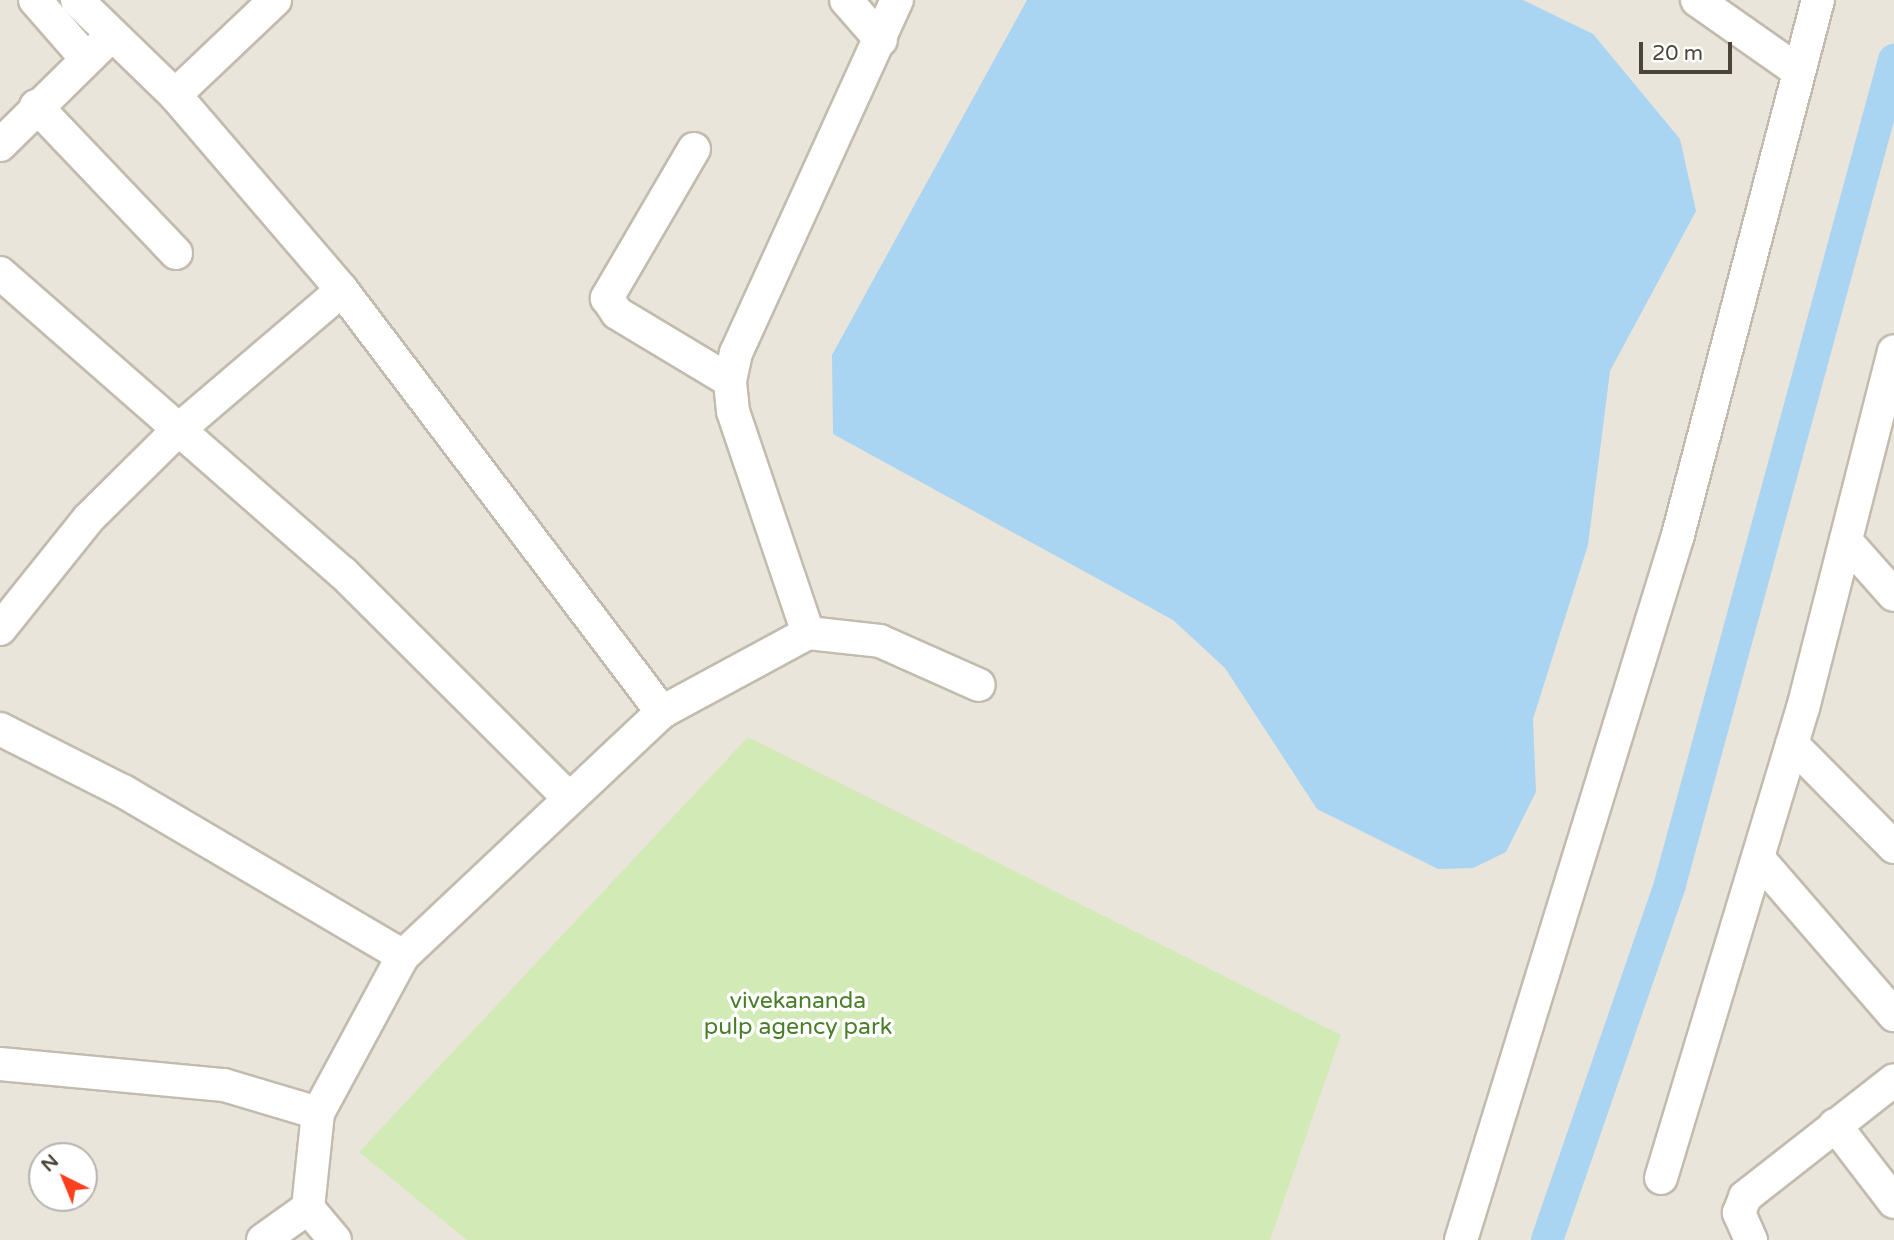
<!DOCTYPE html>
<style>
body{margin:0}
#map{position:relative;width:1894px;height:1240px;overflow:hidden;background:#f6f3ec;font-family:"Varela Round",sans-serif}
div>[style]{position:absolute}
[style*='--x']{left:calc(var(--x)*1px);top:calc(var(--y)*1px);width:calc(var(--w)*1px);rotate:calc(var(--a)*1deg)}
.residential>*{inset:0;background:#eae5da}
.green>*{inset:0;background:#d2eab5}
.water>*{inset:0;background:#a9d4f2}
.canal>*{height:32px;margin:-16px;padding:0 16px;transform-origin:16px;border-radius:16px;background:#a9d4f2}
.roads{filter:drop-shadow(2px 0 #c2bbae) drop-shadow(-2px 0 #c2bbae) drop-shadow(0 2px #c2bbae) drop-shadow(0 -2px #c2bbae)}
.street>*{height:32px;margin:-16px;padding:0 16px;transform-origin:16px;border-radius:16px;background:#fff}
span{translate:-50% -50%;white-space:nowrap;text-align:center;line-height:1.15;-webkit-text-stroke:7px #fff;paint-order:stroke}
.park-label{font-size:23px;color:#4a7f2a}
.north{position:absolute;left:28px;top:1142px;width:70px;height:70px;box-sizing:border-box;background:#fff;border:2px solid #b7b4b0;border-radius:50%;rotate:317deg;font-size:19px;font-weight:700;line-height:28px;text-align:center;color:#4b4439}
.north::after{content:'';display:block;margin:auto;width:24px;height:32px;background:#fc3f1d;clip-path:polygon(50% 0,100% 100%,50% 72%,0 100%)}
.scale{position:absolute;left:1639px;top:42px;width:93px;height:32px;box-sizing:border-box;border:4px solid #4b4439;border-top:0;padding-left:9px;font-size:21px;line-height:24px;white-space:nowrap;color:#4b4439;-webkit-text-stroke:5px #fff;paint-order:stroke}
</style>
<div id="map">
<div class="residential">
<i style="clip-path:polygon(evenodd,0 0,1894px 0,1894px 1240px,0 1240px,0 0,42px 1156px,84px 1156px,84px 1198px,42px 1198px,42px 1156px)"></i>
</div>
<div class="green">
<i style="clip-path:polygon(748px 737px,1341px 1035px,1270px 1240px,467px 1240px,359px 1152px)"></i>
</div>
<div class="water">
<i style="clip-path:polygon(1027px 0,1523px 0,1593px 34px,1680px 139px,1696px 211px,1610px 371px,1588px 545px,1533px 719px,1536px 792px,1506px 852px,1473px 868px,1438px 869px,1317px 809px,1225px 668px,1173px 620px,833px 434px,832px 355px)"></i>
</div>
<div class="canal">
<i style="--x:1547;--y:1240;--w:377;--a:-70.9"></i>
<i style="--x:1670;--y:884;--w:854;--a:-74.79"></i>
</div>
<div class="roads">
<div class="street">
<i style="--x:35;--y:0;--w:74;--a:48.8"></i>
<i style="--x:77;--y:0;--w:136;--a:44.1"></i>
<i style="--x:175;--y:95;--w:257;--a:49.4"></i>
<i style="--x:342;--y:290;--w:530;--a:52.83"></i>
<i style="--x:846;--y:0;--w:53;--a:48.8"></i>
<i style="--x:1697;--y:0;--w:123;--a:35.1"></i>
<i style="--x:175;--y:95;--w:138;--a:-43.5"></i>
<i style="--x:36;--y:106;--w:203;--a:46.4"></i>
<i style="--x:0;--y:145;--w:157;--a:-44.5"></i>
<i style="--x:694;--y:149;--w:173;--a:120.3"></i>
<i style="--x:607;--y:298;--w:18;--a:56"></i>
<i style="--x:617;--y:313;--w:132;--a:31"></i>
<i style="--x:0;--y:273;--w:456;--a:41.2"></i>
<i style="--x:343;--y:573;--w:319;--a:44.9"></i>
<i style="--x:1846;--y:541;--w:72;--a:48.4"></i>
<i style="--x:0;--y:629;--w:141;--a:-51.3"></i>
<i style="--x:88;--y:519;--w:125;--a:-44.7"></i>
<i style="--x:177;--y:431;--w:217;--a:-40.5"></i>
<i style="--x:808;--y:633;--w:234;--a:-108.7"></i>
<i style="--x:733;--y:411;--w:30;--a:-96"></i>
<i style="--x:730;--y:381;--w:29;--a:-78"></i>
<i style="--x:736;--y:353;--w:388;--a:-65.5"></i>
<i style="--x:0;--y:729;--w:138;--a:26.8"></i>
<i style="--x:123;--y:791;--w:325;--a:30.5"></i>
<i style="--x:1792;--y:744;--w:145;--a:45.3"></i>
<i style="--x:1758;--y:858;--w:208;--a:49.1"></i>
<i style="--x:0;--y:1064;--w:225;--a:5.4"></i>
<i style="--x:224;--y:1085;--w:98;--a:16.6"></i>
<i style="--x:1835;--y:1125;--w:97;--a:52.5"></i>
<i style="--x:1661;--y:1178;--w:491;--a:-73.2"></i>
<i style="--x:1803;--y:708;--w:368;--a:-75.7"></i>
<i style="--x:263;--y:1240;--w:55;--a:-35.4"></i>
<i style="--x:335;--y:1240;--w:42;--a:-130.2"></i>
<i style="--x:308;--y:1208;--w:96;--a:-84"></i>
<i style="--x:318;--y:1113;--w:179;--a:-61.6"></i>
<i style="--x:403;--y:956;--w:356;--a:-43.3"></i>
<i style="--x:662;--y:712;--w:166;--a:-28.4"></i>
<i style="--x:808;--y:633;--w:72;--a:6.3"></i>
<i style="--x:880;--y:641;--w:108;--a:24"></i>
<i style="--x:1461;--y:1240;--w:738;--a:-72.89"></i>
<i style="--x:1678;--y:535;--w:553;--a:-75.34"></i>
<i style="--x:1751;--y:1240;--w:30;--a:-114"></i>
<i style="--x:1739;--y:1213;--w:17;--a:-69"></i>
<i style="--x:1745;--y:1197;--w:189;--a:-38.1"></i>
</div>
</div>
<div class="park-label">
<span style="left:798px;top:1014px">vivekananda<br>pulp agency park</span>
</div>
<div class="north">N</div>
<div class="scale">20 m</div>
</div>
